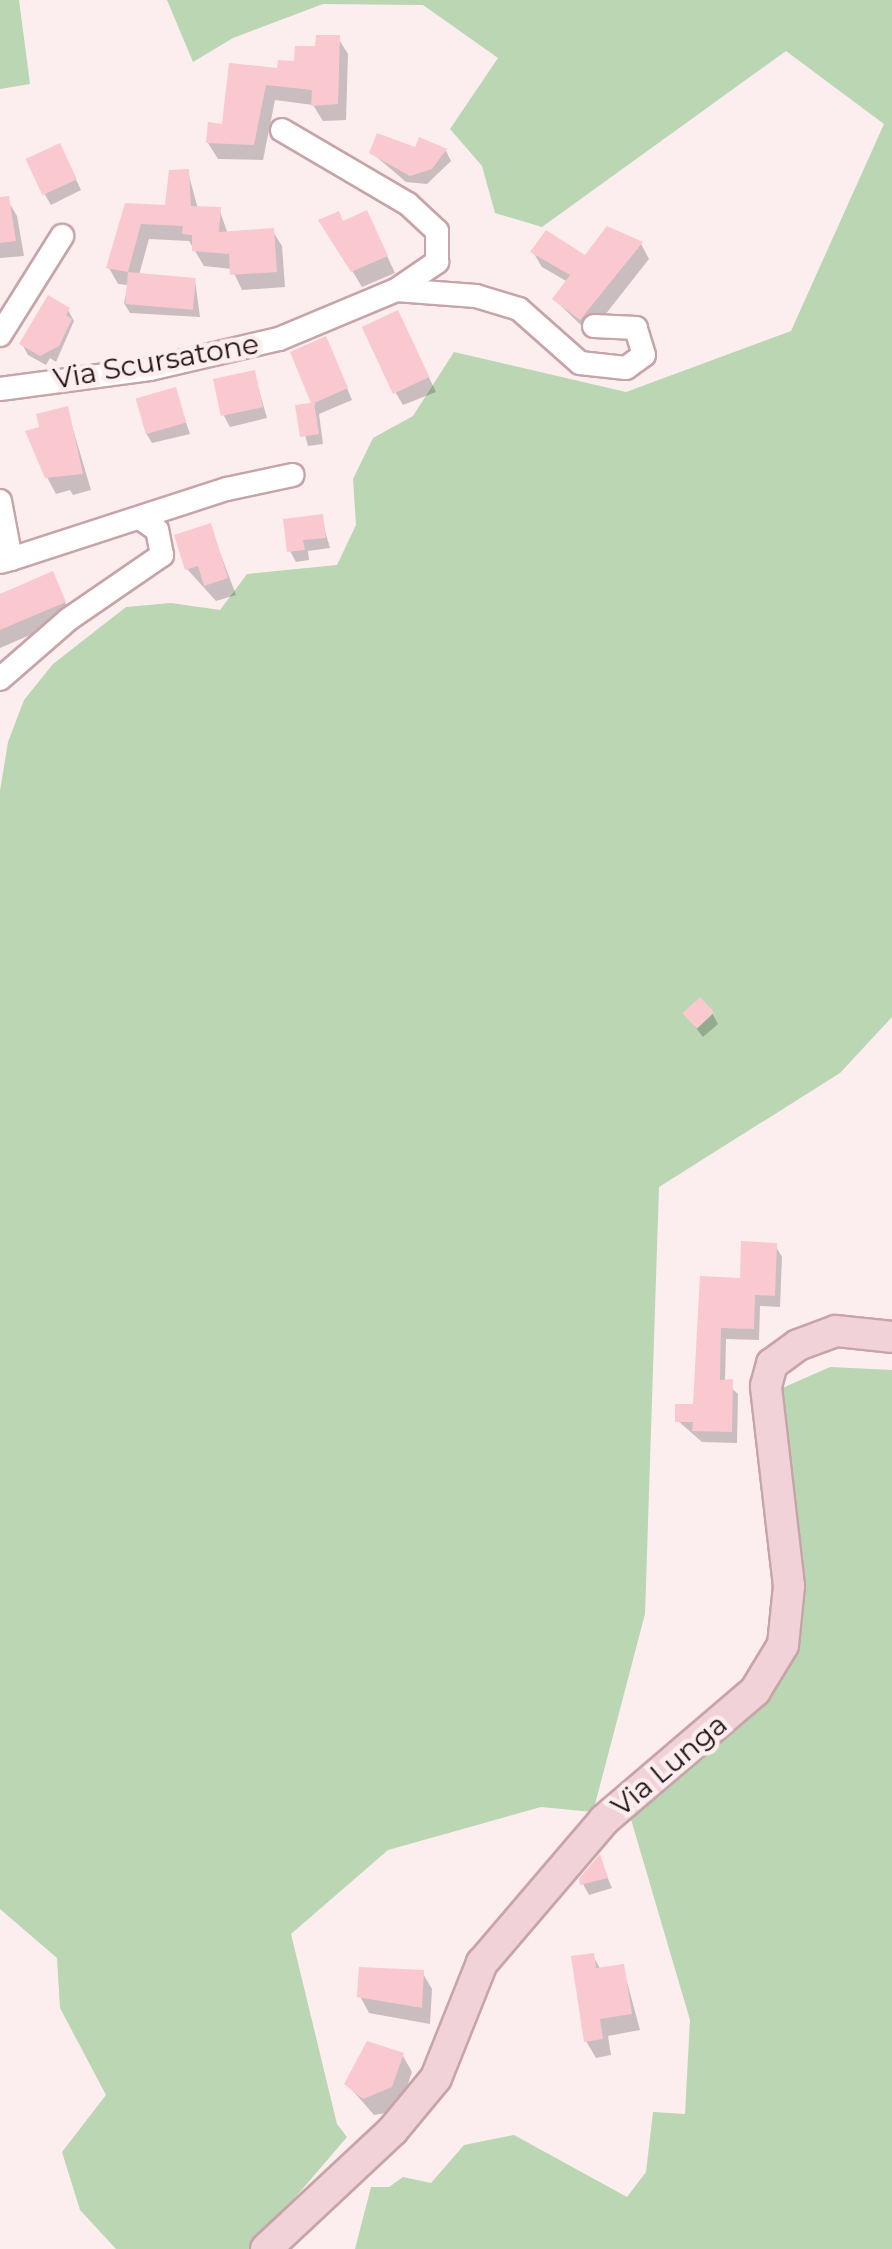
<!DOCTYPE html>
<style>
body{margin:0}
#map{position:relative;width:892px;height:2249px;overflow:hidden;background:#fcedef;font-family:Montserrat,sans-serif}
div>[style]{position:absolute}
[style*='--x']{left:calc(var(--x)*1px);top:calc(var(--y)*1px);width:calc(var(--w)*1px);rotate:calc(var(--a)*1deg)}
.green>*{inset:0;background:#bad6b3}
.shadow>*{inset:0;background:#0003}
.building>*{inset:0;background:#fac8cf;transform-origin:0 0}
.roads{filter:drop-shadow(2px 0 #c7a4a8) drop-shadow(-2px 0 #c7a4a8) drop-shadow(0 2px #c7a4a8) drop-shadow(0 -2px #c7a4a8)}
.street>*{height:22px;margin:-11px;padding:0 11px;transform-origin:11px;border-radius:11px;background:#fff}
.secondary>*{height:30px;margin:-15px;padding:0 15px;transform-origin:15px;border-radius:15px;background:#f1d2d8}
span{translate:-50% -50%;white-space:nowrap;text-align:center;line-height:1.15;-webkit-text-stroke:9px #fcedef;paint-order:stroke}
.street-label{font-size:28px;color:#1d1012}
</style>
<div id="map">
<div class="green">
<i style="clip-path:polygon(0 0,19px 0,30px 84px,0 89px)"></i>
<i style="clip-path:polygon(167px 0,892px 0,892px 1017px,840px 1073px,659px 1187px,645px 1614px,593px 1812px,541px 1807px,388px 1850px,291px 1934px,337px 2124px,347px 2137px,251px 2249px,116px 2249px,80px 2210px,62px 2152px,106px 2095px,60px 2008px,57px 1958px,0 1909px,0 791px,8px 742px,24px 700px,53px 664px,126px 607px,171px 603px,220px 610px,247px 574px,337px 565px,356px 525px,353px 479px,373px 438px,413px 416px,454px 352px,626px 392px,791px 331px,884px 124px,786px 51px,542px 227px,495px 213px,482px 166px,450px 129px,498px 58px,423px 5px,323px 4px,233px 38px,193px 62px)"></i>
<i style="clip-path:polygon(830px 1367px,892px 1370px,892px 2249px,355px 2249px,371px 2187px,389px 2187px,403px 2177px,431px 2183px,464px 2145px,514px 2135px,627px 2197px,646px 2172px,653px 2112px,685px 2114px,690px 2020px,630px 1816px,737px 1727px,788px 1636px,771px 1393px)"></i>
</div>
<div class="shadow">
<i style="clip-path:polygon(338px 38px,348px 54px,346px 120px,323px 121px,313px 105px,275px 100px,263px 160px,218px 159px,208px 143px,224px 126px,280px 71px)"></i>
<i style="clip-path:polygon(446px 151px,451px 161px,427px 184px,406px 182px,372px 153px)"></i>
<i style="clip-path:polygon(65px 156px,81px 190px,51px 205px,45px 195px)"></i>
<i style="clip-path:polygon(188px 172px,198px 209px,219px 209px,228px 234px,272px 230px,282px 246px,285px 287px,242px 290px,232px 269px,204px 266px,189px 241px,149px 239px,139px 275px,195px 280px,200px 317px,130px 313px,124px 303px,128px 285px,118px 284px,109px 268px,127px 206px,168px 207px)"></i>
<i style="clip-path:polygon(7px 199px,17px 216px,24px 256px,0 258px,0 201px)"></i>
<i style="clip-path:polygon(322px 221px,375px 230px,395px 273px,362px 287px)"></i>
<i style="clip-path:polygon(641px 244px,649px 259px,590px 334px,555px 300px,568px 282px,542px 267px,533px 252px,586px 258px)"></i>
<i style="clip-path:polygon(68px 310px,74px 321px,56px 362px,50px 358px,46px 365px,28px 355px,22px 344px)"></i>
<i style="clip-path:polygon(405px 328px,436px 392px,403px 405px,394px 390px)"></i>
<i style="clip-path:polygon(331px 350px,352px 400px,319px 414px,323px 444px,308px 446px,298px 408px,315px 405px,293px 353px)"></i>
<i style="clip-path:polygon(254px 373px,267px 418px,230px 427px,224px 416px)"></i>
<i style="clip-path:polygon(175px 390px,190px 434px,152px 443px,146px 433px)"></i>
<i style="clip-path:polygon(67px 409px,91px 490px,73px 495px,70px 490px,56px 494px,47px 477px,42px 429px)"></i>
<i style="clip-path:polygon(321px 517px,330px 548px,308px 551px,309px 560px,296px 562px,290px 551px)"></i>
<i style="clip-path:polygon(210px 526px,236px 595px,216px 601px,187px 569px)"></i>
<i style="clip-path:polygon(52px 575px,72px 617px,0 648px,0 597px)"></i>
<i style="clip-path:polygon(712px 1013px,718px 1024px,703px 1037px,685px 1014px)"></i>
<i style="clip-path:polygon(775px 1245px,782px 1257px,780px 1307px,760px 1306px,759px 1340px,726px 1339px,725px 1382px,738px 1394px,737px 1443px,702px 1442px,678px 1421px,695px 1407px,702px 1279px,743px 1280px)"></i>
<i style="clip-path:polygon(599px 1858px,612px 1888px,589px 1895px,583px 1884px)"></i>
<i style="clip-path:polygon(593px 1956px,601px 1970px,623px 1967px,640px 2030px,608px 2036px,611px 2055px,596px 2058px,586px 2041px)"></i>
<i style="clip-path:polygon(422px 1972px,432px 1989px,430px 2024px,369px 2013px,360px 1996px)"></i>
<i style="clip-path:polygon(403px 2056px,412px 2072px,404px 2096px,386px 2113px,374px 2115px,347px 2084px)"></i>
</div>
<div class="building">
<i style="clip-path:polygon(316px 35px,340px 35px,338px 104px,311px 106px,312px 90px,266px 85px,254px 145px,206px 143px,208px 122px,222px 124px,229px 63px,277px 68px,278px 60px,294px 61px,295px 46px,315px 46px)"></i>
<i style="clip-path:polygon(377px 133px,415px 147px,419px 137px,447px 149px,432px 169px,410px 176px,369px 153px)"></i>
<i style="left:60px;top:143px;width:40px;height:38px;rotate:65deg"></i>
<i style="clip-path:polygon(189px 169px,191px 206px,221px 207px,219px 232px,274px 228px,277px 272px,230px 275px,229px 254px,192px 251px,192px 235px,182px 234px,183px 226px,141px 224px,128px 272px,106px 268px,125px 203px,165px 205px,169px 170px)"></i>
<i style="clip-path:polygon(9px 196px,16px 241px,0 243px,0 197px)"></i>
<i style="clip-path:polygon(367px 210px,388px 256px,351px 272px,318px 220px,339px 211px,343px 221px)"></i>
<i style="clip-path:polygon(607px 226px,643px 242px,580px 320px,552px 299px,570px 275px,530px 252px,546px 230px,585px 255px)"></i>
<i style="left:128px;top:272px;width:68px;height:32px;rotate:5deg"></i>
<i style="clip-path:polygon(48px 295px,70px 308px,66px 315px,72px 319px,59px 346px,40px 356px,19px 344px)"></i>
<i style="left:398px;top:310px;width:74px;height:40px;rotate:65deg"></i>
<i style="clip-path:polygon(326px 336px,348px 388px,314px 403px,319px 434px,300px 437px,295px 405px,311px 403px,290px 352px)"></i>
<i style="left:255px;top:370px;width:38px;height:43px;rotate:78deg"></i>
<i style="left:176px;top:387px;width:37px;height:42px;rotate:74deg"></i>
<i style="clip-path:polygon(68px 406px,83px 474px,45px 478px,25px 431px,39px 427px,36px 414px)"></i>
<i style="clip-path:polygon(323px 514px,326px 538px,303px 540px,305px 550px,287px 552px,283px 519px)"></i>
<i style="clip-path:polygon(211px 523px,228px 578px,204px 586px,198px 566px,185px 570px,174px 535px)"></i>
<i style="clip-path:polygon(53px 571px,66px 602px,0 630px,0 594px)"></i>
<i style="left:700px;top:997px;width:21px;height:24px;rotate:47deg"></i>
<i style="clip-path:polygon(741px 1241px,777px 1243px,775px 1296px,755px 1295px,754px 1329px,721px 1328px,720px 1380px,733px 1379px,732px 1432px,692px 1431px,693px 1422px,675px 1422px,675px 1404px,693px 1404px,700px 1276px,740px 1278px)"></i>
<i style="clip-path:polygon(600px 1854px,608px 1878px,580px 1885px,579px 1879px)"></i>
<i style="clip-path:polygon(594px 1953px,596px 1968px,624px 1964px,632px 2014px,600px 2019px,603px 2039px,584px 2042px,571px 1956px)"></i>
<i style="clip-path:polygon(359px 1967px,424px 1970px,422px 2008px,357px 1997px)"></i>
<i style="clip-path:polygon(367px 2041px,404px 2053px,392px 2087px,363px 2099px,344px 2084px)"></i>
</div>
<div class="roads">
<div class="street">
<i style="--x:396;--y:290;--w:80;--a:4.3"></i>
<i style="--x:476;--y:296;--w:45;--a:16.8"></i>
<i style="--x:519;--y:309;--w:81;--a:41.5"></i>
<i style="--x:580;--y:363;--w:46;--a:6.2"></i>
<i style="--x:626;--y:368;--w:22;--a:-36"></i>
<i style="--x:644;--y:355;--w:28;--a:-107"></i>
<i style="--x:636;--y:328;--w:42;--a:-177.3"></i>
<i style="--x:0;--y:335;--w:117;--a:-57.9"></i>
<i style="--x:0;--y:389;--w:151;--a:-7.6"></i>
<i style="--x:150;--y:369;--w:132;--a:-13.1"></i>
<i style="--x:279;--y:339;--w:127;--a:-22.7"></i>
<i style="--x:396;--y:290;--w:50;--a:-34.3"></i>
<i style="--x:437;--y:262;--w:31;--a:-90"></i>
<i style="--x:437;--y:231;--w:40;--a:-137"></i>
<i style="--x:408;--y:204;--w:146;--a:-149.6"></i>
<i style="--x:0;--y:501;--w:59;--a:79.3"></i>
<i style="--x:11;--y:559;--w:11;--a:165"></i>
<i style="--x:11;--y:559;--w:227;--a:-18"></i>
<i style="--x:227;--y:489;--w:67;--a:-12"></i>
<i style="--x:0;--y:679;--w:91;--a:-41"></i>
<i style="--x:69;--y:619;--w:113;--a:-34.5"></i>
<i style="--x:162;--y:555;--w:25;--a:-101"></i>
<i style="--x:157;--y:530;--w:19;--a:-145"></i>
</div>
<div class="secondary">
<i style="--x:266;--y:2249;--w:174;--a:-43.1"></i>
<i style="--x:393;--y:2130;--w:67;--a:-50.4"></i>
<i style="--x:436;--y:2078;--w:124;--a:-68.2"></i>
<i style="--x:482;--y:1963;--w:188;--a:-49.5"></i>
<i style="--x:604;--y:1820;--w:199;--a:-40.5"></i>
<i style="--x:755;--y:1691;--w:54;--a:-58.7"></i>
<i style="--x:783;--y:1645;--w:59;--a:-84.2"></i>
<i style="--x:789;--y:1586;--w:201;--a:-96.6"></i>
<i style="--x:766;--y:1386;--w:23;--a:-75"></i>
<i style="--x:772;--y:1364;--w:32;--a:-36"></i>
<i style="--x:798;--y:1345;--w:40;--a:-20.2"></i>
<i style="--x:836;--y:1331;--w:56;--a:6.1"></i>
</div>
</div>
<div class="street-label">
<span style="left:156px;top:361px;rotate:-10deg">Via Scursatone</span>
<span style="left:669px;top:1765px;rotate:-40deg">Via Lunga</span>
</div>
</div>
